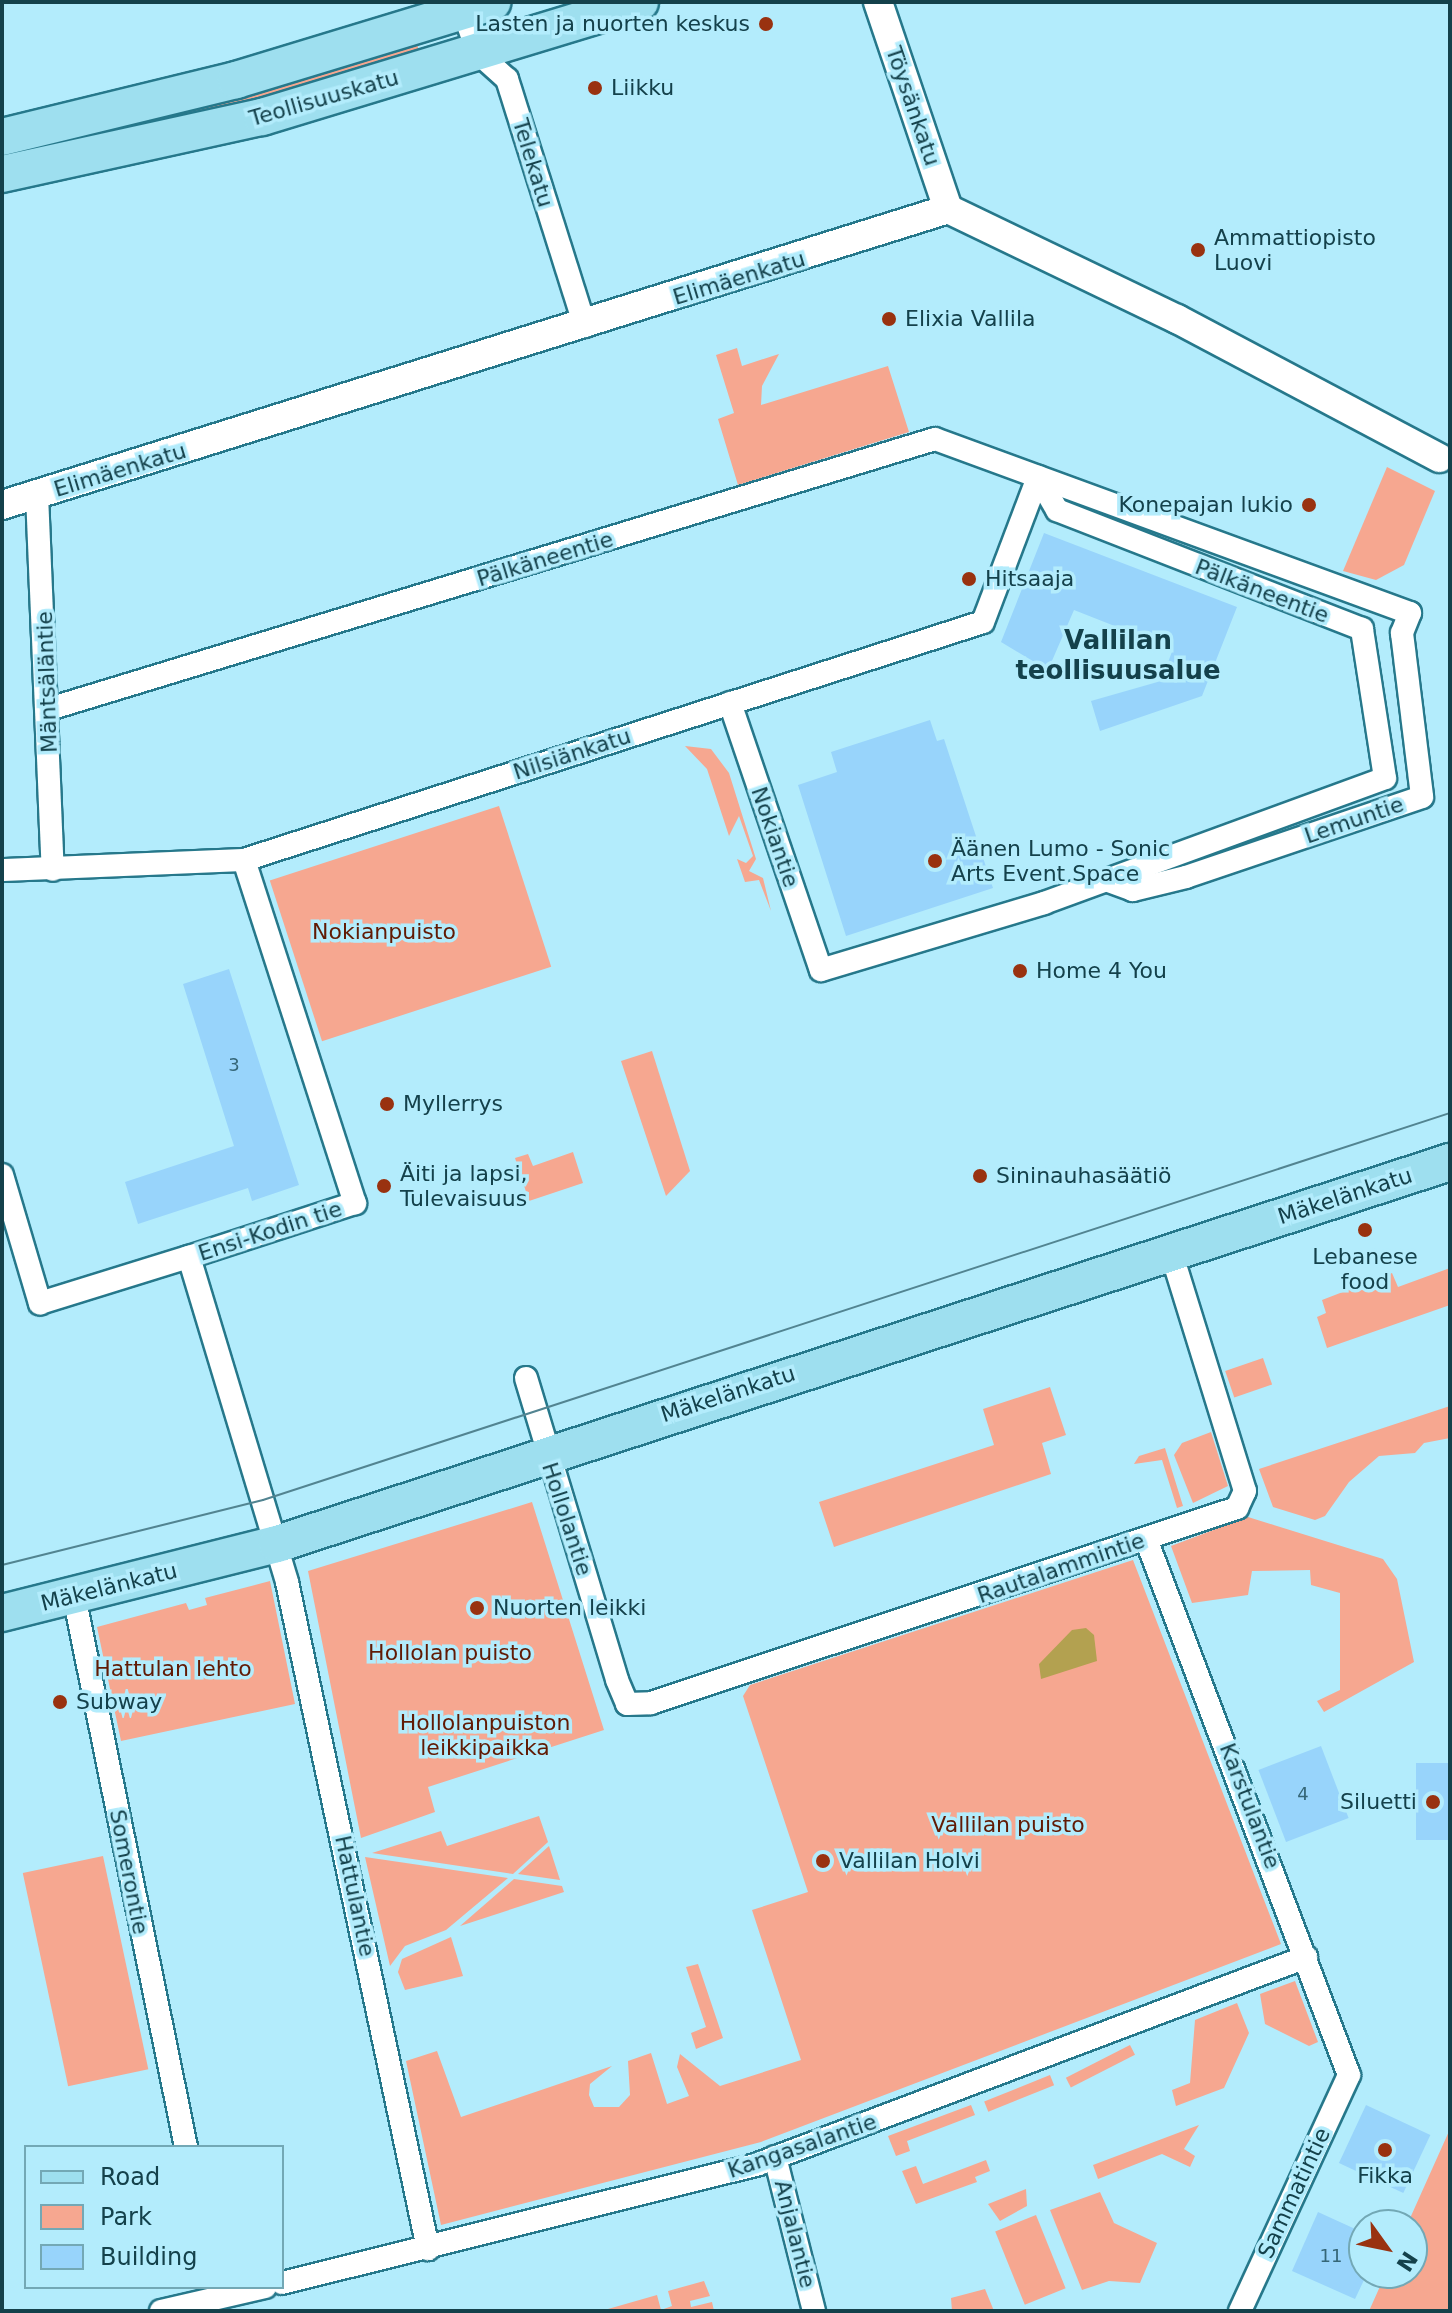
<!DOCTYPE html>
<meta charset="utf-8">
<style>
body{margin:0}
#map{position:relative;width:1452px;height:2313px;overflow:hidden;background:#b3ecfc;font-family:"DejaVu Sans",sans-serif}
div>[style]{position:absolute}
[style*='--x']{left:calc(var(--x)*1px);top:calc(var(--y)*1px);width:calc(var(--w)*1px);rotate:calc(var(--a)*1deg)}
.green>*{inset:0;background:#f6a790;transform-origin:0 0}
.water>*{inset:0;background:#b3a150}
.building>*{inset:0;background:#98d4fb;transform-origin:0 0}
.roads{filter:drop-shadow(2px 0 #26788b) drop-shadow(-2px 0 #26788b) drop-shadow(0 2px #26788b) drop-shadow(0 -2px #26788b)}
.minor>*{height:22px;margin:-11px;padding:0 11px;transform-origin:11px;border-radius:11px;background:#fff}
.tertiary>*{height:28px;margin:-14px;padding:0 14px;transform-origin:14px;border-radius:14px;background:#fff}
.primary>*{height:36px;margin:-18px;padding:0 18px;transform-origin:18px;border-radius:18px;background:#9edfef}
.tram>*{height:2px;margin:-1px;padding:0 1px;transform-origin:1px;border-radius:1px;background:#528491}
.dots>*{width:22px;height:22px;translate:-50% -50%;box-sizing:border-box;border:4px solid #b3ecfc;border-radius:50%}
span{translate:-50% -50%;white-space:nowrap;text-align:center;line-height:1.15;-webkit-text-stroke:7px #b3ecfc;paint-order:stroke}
.number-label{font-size:18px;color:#356677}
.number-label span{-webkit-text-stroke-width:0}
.poi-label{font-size:22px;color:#14414b}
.right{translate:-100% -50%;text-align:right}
.left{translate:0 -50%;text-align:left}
.street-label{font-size:22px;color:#14414b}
.park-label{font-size:22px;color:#611a04}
.quarter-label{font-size:26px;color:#14414b;font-weight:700}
.frame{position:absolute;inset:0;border:4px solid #14414b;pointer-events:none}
.legend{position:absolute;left:24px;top:2145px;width:260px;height:144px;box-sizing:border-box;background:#b3ecfc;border:2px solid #73a8b5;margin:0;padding:10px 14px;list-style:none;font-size:24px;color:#14414b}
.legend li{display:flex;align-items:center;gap:16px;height:40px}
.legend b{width:40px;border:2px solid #73a8b5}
.north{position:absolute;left:1348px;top:2209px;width:80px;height:80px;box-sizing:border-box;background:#b3ecfc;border:2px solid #73a8b5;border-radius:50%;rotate:123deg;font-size:22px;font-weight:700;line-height:32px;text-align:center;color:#14414b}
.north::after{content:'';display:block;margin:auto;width:28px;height:36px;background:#993210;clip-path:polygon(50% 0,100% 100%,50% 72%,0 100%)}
</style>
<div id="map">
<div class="green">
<i style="clip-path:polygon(417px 44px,419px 51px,270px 97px,2px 163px,2px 152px,256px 93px)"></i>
<i style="clip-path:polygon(737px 348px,742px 366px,779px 354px,762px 386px,761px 405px,888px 366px,909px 432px,738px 485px,718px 419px,734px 413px,716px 355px)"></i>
<i style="clip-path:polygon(1387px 467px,1435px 491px,1404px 565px,1376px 580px,1343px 571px)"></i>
<i style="clip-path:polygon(685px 746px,711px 749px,729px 773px,756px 859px,749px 871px,763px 878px,771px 911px,759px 880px,745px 882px,737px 859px,746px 863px,753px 856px,739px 816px,729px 836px,707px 769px)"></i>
<i style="left:499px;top:806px;width:169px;height:241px;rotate:72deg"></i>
<i style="clip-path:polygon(652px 1051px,690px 1171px,666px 1196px,621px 1061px)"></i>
<i style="clip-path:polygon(573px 1152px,583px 1183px,529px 1201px,515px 1158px,528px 1154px,533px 1166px)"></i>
<i style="clip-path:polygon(1450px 1268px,1450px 1305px,1327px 1348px,1317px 1317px,1326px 1313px,1322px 1300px,1392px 1273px,1398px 1287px)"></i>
<i style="left:1263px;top:1358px;width:28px;height:40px;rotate:71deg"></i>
<i style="clip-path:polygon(1050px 1387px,1066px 1435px,1042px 1443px,1051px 1474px,834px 1547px,819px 1502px,994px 1445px,983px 1409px)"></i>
<i style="clip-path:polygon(1450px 1406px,1450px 1438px,1424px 1443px,1415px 1453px,1379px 1456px,1349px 1482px,1325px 1516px,1315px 1520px,1273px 1507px,1259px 1469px)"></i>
<i style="clip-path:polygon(1211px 1432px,1228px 1486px,1193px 1503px,1174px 1455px,1182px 1443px)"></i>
<i style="clip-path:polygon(1165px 1448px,1183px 1506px,1177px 1508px,1162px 1460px,1134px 1464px,1139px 1456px)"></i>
<i style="clip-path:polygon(532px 1502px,604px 1730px,428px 1787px,435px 1812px,361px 1838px,308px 1571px)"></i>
<i style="clip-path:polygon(1248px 1517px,1383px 1559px,1397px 1579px,1414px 1662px,1324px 1712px,1317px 1701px,1340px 1690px,1340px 1593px,1311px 1585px,1310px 1570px,1252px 1571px,1248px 1595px,1192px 1603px,1171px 1546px)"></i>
<i style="clip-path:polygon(1133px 1560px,1281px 1944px,761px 2142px,441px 2225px,406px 2061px,437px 2051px,461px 2117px,612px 2066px,590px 2084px,589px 2095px,594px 2107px,619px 2107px,630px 2095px,628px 2061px,651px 2053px,667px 2104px,689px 2096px,677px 2067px,680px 2054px,720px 2086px,801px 2060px,752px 1910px,808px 1892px,743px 1696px,750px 1685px)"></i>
<i style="clip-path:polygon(270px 1581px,295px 1704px,121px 1741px,97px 1627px,186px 1603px,189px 1610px,207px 1605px,205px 1598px)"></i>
<i style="clip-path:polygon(539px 1816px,548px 1842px,513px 1874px,372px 1853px,441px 1831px,447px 1846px)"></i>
<i style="clip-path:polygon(549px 1846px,560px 1880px,518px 1874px)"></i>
<i style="left:103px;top:1856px;width:218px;height:82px;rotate:78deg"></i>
<i style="clip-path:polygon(365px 1857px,508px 1878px,446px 1930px,405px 1946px,390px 1966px)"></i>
<i style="clip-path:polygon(514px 1879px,562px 1886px,564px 1892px,460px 1926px)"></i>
<i style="clip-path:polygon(451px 1937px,463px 1976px,405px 1990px,398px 1972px,402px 1959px)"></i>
<i style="clip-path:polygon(698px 1964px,723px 2038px,696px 2049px,691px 2033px,706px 2027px,686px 1967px)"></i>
<i style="clip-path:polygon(1295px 1981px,1318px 2042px,1309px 2046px,1265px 2024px,1260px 1994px)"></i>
<i style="clip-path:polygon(1237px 2003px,1249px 2033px,1224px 2088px,1176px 2106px,1172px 2090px,1190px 2083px,1195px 2020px)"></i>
<i style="left:1130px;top:2045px;width:11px;height:72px;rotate:63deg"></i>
<i style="left:1050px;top:2075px;width:11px;height:71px;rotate:68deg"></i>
<i style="clip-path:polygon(971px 2105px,975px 2115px,907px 2141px,910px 2151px,896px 2156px,888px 2136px)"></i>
<i style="clip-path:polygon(1199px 2125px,1184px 2149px,1195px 2156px,1190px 2167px,1162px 2154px,1098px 2179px,1093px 2165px)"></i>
<i style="clip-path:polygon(1450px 2129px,1450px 2311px,1369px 2311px,1386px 2273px,1412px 2273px,1412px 2225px,1407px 2225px)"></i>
<i style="clip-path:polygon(986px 2160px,990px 2171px,975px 2177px,977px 2182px,916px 2204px,902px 2171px,916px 2166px,923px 2184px)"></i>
<i style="clip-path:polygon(1026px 2189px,1027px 2206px,1000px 2221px,988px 2204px)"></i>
<i style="clip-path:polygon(1100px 2192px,1114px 2223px,1157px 2243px,1140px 2283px,1109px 2281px,1082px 2290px,1050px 2210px)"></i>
<i style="left:1036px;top:2215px;width:79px;height:44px;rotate:68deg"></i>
<i style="clip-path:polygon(704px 2281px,710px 2296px,690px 2301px,691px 2307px,712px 2302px,714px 2311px,601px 2311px,657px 2295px,661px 2310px,672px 2306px,668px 2291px)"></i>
<i style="clip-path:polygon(985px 2289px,994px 2311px,952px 2311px,951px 2298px)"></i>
</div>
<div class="water">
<i style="clip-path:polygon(1086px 1628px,1094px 1635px,1097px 1661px,1041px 1679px,1039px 1664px,1072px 1630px)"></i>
</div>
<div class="building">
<i style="clip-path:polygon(1044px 533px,1237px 607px,1202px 696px,1100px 731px,1091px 701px,1161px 681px,1173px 649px,1074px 610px,1048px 670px,1001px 642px)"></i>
<i style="clip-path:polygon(930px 720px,937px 741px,944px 739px,993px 888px,846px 936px,798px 785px,837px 772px,831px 752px)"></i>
<i style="clip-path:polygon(229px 969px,299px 1185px,252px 1201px,248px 1188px,138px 1224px,125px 1182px,234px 1146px,183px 984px)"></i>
<i style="left:1321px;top:1746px;width:77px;height:67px;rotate:69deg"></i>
<i style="left:1416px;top:1763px;width:34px;height:77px"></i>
<i style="left:1366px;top:2105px;width:71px;height:64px;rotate:25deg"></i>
<i style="clip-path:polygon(1318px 2212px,1364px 2233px,1364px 2280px,1355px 2299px,1292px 2271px)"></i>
</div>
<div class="roads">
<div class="minor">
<i style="--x:460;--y:2;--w:54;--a:70.6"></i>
<i style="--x:478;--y:53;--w:39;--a:42"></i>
<i style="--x:507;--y:79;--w:259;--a:72.5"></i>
<i style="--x:37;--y:495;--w:375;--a:87.6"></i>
<i style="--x:730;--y:703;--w:282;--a:71.2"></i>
<i style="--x:821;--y:970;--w:233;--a:-16.7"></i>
<i style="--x:1044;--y:903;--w:363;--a:-20.1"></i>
<i style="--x:1385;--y:778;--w:151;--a:-98.8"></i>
<i style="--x:1362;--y:629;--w:327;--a:-158.7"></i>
<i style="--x:1057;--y:510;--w:38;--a:-120"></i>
<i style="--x:49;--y:709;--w:926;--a:-16.95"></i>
<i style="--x:935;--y:439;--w:506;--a:20.12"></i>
<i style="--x:1410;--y:613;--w:22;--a:112"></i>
<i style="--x:1402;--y:633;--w:165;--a:83"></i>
<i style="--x:1422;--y:797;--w:249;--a:161.3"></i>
<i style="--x:1186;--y:877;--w:55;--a:166.2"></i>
<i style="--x:1133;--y:890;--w:27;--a:-160"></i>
<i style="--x:244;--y:860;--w:361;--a:72.1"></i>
<i style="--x:355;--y:1203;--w:175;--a:162"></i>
<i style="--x:189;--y:1257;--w:339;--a:73.2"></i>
<i style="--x:287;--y:1582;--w:682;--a:78.06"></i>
<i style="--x:2;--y:870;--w:242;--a:-2.4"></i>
<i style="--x:244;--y:860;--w:776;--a:-17.85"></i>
<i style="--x:983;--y:622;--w:155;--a:-69.2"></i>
<i style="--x:2;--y:1175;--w:134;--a:73.5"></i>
<i style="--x:40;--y:1303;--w:156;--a:-17.2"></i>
<i style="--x:526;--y:1378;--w:315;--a:73.2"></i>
<i style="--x:617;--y:1680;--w:26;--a:67"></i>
<i style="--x:627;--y:1704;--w:24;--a:-2"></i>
<i style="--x:651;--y:1703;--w:618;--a:-18.41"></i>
<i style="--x:1237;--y:1508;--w:19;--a:-65"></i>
<i style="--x:1245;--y:1491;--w:250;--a:-107.2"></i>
<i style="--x:1146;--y:1539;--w:573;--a:69.26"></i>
<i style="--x:1349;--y:2075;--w:260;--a:114.8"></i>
<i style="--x:74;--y:1596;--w:562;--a:78.51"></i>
<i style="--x:775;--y:2157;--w:159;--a:75.8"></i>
<i style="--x:282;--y:2283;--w:491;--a:-14"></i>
<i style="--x:758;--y:2164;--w:586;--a:-20.69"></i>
<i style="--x:161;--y:2311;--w:107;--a:-13"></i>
</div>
<div class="tertiary">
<i style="--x:878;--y:2;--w:219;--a:71.3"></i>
<i style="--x:2;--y:505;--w:991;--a:-17.37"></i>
<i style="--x:948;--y:209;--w:254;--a:25.7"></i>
<i style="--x:1177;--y:319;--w:297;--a:27.9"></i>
</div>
<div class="primary">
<i style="--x:2;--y:137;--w:241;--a:-13.7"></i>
<i style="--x:236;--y:80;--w:268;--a:-16.9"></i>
<i style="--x:2;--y:174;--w:266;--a:-12.4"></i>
<i style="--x:262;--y:117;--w:395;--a:-16.9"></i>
<i style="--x:2;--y:1613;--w:284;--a:-14.1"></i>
<i style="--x:277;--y:1544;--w:1234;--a:-18.04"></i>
</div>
</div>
<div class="tram">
<i style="--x:2;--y:1565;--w:269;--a:-14"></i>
<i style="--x:263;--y:1500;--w:1248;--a:-18.06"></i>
</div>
<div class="dots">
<i style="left:766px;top:24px;background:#993210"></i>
<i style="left:595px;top:88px;background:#993210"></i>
<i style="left:1198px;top:250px;background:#993210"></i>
<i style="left:889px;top:319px;background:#993210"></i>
<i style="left:1309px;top:505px;background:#993210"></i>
<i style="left:969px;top:579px;background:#993210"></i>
<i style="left:935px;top:861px;background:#993210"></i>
<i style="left:1020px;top:971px;background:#993210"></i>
<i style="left:387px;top:1104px;background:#993210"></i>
<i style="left:980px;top:1176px;background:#993210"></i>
<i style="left:384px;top:1186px;background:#993210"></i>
<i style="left:1365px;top:1230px;background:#993210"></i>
<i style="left:477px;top:1608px;background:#993210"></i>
<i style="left:60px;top:1702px;background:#993210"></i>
<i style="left:1433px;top:1802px;background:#993210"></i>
<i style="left:823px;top:1861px;background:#993210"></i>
<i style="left:1385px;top:2150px;background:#993210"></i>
</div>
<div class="number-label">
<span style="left:234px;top:1065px">3</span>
<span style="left:1303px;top:1794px">4</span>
<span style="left:1331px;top:2256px">11</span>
</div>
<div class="poi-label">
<span class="right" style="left:750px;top:24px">Lasten ja nuorten keskus</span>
<span class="left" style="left:611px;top:88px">Liikku</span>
<span class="left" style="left:1214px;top:250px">Ammattiopisto<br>Luovi</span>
<span class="left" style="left:905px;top:319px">Elixia Vallila</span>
<span class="right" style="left:1293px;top:505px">Konepajan lukio</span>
<span class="left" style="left:985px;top:579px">Hitsaaja</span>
<span class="left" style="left:951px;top:861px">Äänen Lumo - Sonic<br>Arts Event Space</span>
<span class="left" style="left:1036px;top:971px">Home 4 You</span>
<span class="left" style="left:403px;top:1104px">Myllerrys</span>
<span class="left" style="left:400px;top:1186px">Äiti ja lapsi,<br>Tulevaisuus</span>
<span class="left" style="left:996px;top:1176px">Sininauhasäätiö</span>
<span style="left:1365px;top:1269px">Lebanese<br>food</span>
<span class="left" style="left:493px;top:1608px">Nuorten leikki</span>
<span class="left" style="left:76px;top:1702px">Subway</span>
<span class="right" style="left:1417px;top:1802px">Siluetti</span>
<span class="left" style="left:839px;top:1861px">Vallilan Holvi</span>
<span style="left:1385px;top:2176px">Fikka</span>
</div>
<div class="street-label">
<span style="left:324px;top:98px;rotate:-16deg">Teollisuuskatu</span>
<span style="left:913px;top:106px;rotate:71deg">Töysänkatu</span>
<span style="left:533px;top:163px;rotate:73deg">Telekatu</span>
<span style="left:739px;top:278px;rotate:-17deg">Elimäenkatu</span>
<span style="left:120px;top:470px;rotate:-17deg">Elimäenkatu</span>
<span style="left:545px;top:559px;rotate:-17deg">Pälkäneentie</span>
<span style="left:1262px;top:591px;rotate:21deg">Pälkäneentie</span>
<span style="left:47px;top:682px;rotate:-92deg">Mäntsäläntie</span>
<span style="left:572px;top:754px;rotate:-18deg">Nilsiänkatu</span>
<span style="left:1354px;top:820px;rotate:-19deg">Lemuntie</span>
<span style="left:775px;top:837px;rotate:71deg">Nokiantie</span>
<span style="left:1345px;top:1196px;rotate:-18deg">Mäkelänkatu</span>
<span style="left:270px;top:1231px;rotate:-18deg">Ensi-Kodin tie</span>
<span style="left:728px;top:1394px;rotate:-18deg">Mäkelänkatu</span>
<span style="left:567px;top:1519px;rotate:72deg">Hollolantie</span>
<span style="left:1061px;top:1568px;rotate:-19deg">Rautalammintie</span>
<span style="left:109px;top:1587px;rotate:-14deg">Mäkelänkatu</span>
<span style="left:1250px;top:1806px;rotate:69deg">Karstulantie</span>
<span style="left:129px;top:1872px;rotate:79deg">Somerontie</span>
<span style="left:355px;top:1896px;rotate:78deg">Hattulantie</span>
<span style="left:802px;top:2146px;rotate:-19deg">Kangasalantie</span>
<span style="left:1294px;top:2193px;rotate:-65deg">Sammatintie</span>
<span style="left:795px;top:2234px;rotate:76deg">Anjalantie</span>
</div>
<div class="park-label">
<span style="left:384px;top:932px">Nokianpuisto</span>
<span style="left:450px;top:1653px">Hollolan puisto</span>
<span style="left:173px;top:1669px">Hattulan lehto</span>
<span style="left:485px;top:1735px">Hollolanpuiston<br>leikkipaikka</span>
<span style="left:1008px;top:1825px">Vallilan puisto</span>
</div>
<div class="quarter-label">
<span style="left:1118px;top:656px">Vallilan<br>teollisuusalue</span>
</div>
<div class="frame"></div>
<ul class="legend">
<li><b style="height:10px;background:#9edfef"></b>Road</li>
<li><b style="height:22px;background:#f6a790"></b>Park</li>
<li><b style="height:22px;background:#98d4fb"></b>Building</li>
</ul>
<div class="north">N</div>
</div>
